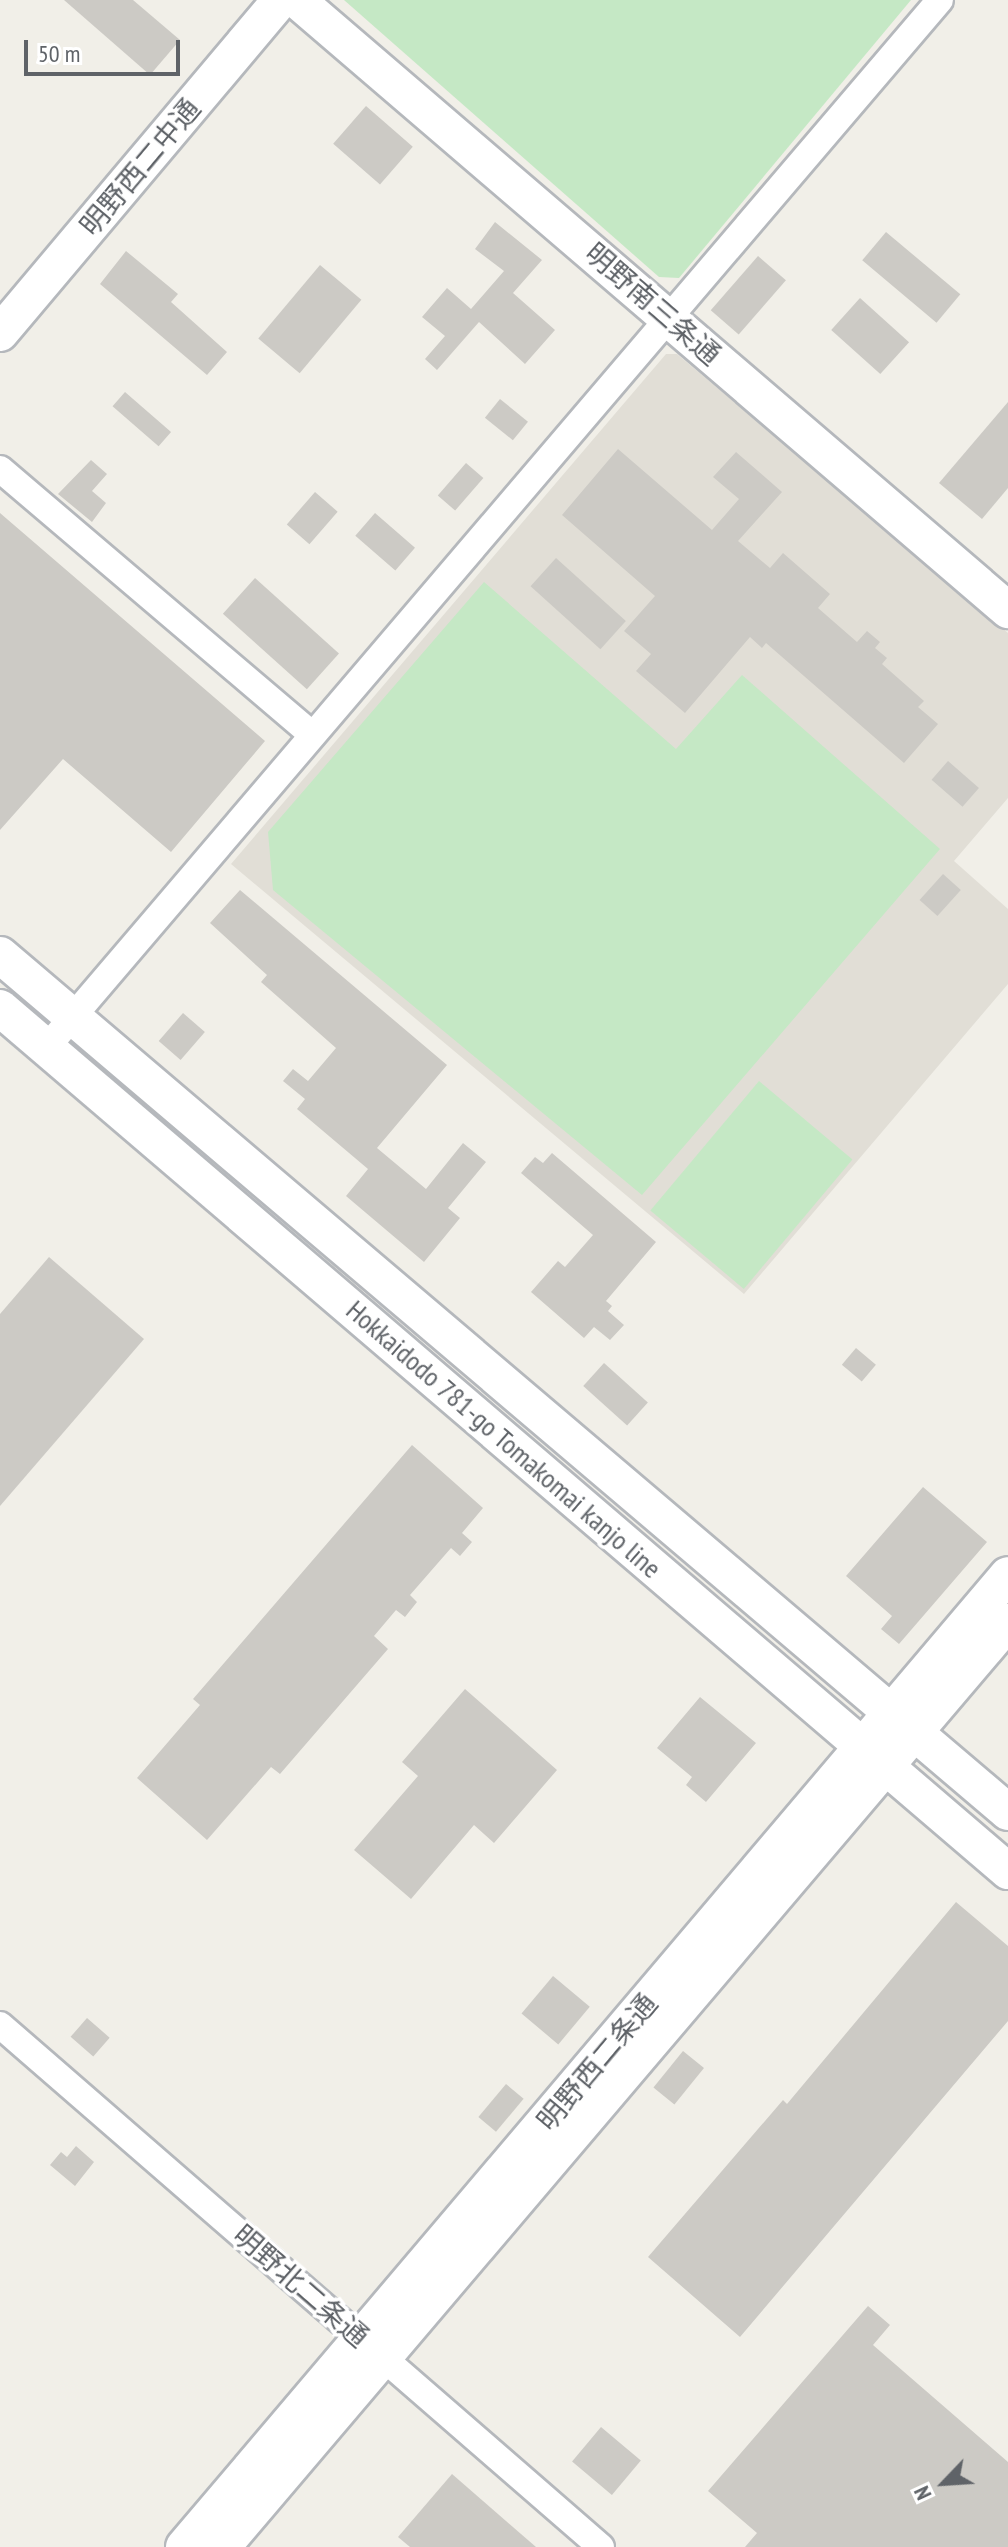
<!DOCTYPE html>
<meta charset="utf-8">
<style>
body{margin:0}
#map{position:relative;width:1008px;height:2547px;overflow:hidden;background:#f1efe8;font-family:"PT Sans Narrow","Noto Sans JP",sans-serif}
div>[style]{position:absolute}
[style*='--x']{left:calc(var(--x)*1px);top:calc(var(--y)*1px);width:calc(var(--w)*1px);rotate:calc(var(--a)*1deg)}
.education>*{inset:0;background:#e1ded6}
.green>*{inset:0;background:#c5e8c5;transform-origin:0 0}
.building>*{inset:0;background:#cccac5;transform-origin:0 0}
.roads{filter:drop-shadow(2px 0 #b5b8bc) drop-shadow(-2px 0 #b5b8bc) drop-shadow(0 2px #b5b8bc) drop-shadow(0 -2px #b5b8bc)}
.street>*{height:26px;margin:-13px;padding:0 13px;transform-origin:13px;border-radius:13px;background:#fff}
.secondary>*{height:36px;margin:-18px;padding:0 18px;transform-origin:18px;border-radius:18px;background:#fff}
span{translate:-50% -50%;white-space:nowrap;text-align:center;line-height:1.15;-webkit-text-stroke:7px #fff;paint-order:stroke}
.street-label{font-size:28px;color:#5f6368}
.north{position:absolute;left:904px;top:2443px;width:80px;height:80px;-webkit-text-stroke:6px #fff;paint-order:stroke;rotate:245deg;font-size:22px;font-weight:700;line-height:32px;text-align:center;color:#5f6368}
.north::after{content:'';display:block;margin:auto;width:28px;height:36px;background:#5f6368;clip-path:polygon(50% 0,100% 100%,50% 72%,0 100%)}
.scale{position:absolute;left:24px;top:40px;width:156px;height:36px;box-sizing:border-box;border:4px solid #5f6368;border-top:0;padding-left:10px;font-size:24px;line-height:28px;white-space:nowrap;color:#5f6368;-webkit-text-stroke:6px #fff;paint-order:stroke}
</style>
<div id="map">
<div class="education">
<i style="clip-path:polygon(666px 354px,677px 354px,1008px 633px,1008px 798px,954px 861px,1008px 909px,1008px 984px,744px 1294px,231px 864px)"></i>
</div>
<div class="green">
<i style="clip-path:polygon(344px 0,911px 0,679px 278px,659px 277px)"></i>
<i style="clip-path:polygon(484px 582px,676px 749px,742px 675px,940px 849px,642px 1195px,273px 890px,268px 832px)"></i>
<i style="left:759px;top:1081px;width:122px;height:169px;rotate:40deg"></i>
</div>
<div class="building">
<i style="clip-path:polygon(64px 0,133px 0,180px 40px,150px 75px)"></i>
<i style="left:366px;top:106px;width:62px;height:50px;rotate:41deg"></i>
<i style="clip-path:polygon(495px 222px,542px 260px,513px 293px,555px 330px,525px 364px,479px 322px,437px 370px,425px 359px,445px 336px,422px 317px,447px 288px,471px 309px,504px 271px,475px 249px)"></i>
<i style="left:886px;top:232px;width:97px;height:37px;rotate:40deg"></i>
<i style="clip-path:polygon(126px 251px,178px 294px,171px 302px,227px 352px,207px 375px,100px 284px)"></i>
<i style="left:758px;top:256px;width:37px;height:72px;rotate:41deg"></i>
<i style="left:320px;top:265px;width:54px;height:96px;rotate:40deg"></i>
<i style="left:860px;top:298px;width:66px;height:43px;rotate:42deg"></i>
<i style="left:125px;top:392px;width:61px;height:19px;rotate:41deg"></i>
<i style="left:500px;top:399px;width:36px;height:24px;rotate:39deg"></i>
<i style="clip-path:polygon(1008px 402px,1008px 488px,982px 519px,939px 483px)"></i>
<i style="clip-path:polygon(618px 449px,712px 530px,739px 499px,713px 477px,736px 452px,782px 492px,738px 541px,770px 568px,783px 553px,830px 594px,818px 608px,857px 642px,867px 631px,880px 642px,875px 648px,887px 658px,882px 664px,924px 701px,918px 707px,938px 724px,904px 763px,766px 643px,762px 648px,750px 637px,685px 713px,636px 671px,651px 654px,624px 631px,655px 596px,562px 515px)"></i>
<i style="clip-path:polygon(91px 460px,107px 474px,92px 491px,106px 503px,92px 522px,58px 494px)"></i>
<i style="left:466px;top:463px;width:23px;height:43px;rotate:41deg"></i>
<i style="left:315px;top:492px;width:30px;height:43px;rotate:41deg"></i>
<i style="clip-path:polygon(0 513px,265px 741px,171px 852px,63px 759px,0 830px)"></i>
<i style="left:375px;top:513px;width:53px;height:30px;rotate:41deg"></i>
<i style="left:556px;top:558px;width:94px;height:38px;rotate:42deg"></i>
<i style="left:255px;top:578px;width:113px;height:48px;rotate:42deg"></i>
<i style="left:948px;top:761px;width:41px;height:25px;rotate:41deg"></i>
<i style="left:943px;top:874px;width:24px;height:35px;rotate:42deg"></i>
<i style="clip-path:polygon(240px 890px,447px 1065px,377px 1148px,426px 1189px,463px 1143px,486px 1162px,448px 1208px,460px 1218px,424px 1262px,346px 1196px,368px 1169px,297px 1109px,305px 1099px,283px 1081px,293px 1069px,308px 1081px,336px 1048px,261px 982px,267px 975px,210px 923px)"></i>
<i style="left:183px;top:1013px;width:29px;height:37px;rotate:41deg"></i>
<i style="clip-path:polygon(552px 1153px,656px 1242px,606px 1301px,612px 1306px,608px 1311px,624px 1325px,610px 1340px,594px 1327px,584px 1338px,531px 1292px,558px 1261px,565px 1267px,593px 1235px,521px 1173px,535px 1157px,543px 1163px)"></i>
<i style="clip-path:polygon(49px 1257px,144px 1339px,0 1506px,0 1314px)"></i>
<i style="left:856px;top:1348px;width:26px;height:22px;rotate:40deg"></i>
<i style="left:604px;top:1363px;width:59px;height:31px;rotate:42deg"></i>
<i style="clip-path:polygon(412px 1445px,483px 1508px,462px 1533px,472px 1542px,460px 1556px,451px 1548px,410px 1595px,417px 1602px,405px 1617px,396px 1610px,374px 1636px,388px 1649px,280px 1774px,271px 1767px,207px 1840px,137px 1778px,200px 1705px,193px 1699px)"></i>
<i style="clip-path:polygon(923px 1487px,987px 1542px,899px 1644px,881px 1629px,892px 1616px,846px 1576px)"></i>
<i style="clip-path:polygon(465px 1689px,557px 1770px,494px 1843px,474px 1825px,411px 1899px,354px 1850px,418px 1776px,402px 1762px)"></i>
<i style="clip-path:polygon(700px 1697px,756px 1743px,706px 1802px,686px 1785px,692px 1777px,657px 1748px)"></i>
<i style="clip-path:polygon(956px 1902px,1008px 1946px,1008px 2021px,740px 2337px,648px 2257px,783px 2100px,787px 2104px)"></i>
<i style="left:553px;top:1976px;width:48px;height:49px;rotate:40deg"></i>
<i style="left:87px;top:2018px;width:30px;height:25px;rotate:41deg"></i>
<i style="left:683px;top:2051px;width:27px;height:47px;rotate:39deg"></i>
<i style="left:506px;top:2084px;width:23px;height:43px;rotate:40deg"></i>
<i style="clip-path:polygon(76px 2146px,94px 2162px,75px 2186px,50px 2165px,61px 2152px,67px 2157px)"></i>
<i style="clip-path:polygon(868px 2306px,890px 2325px,873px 2345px,1008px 2462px,1008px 2547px,745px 2547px,757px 2533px,708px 2491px)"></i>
<i style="left:601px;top:2427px;width:52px;height:45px;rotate:40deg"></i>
<i style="clip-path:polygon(452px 2474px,536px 2547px,410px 2547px,398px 2537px)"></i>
</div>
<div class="roads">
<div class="street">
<i style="--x:0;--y:469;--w:410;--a:40.4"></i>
<i style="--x:47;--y:1047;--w:1376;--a:-49.54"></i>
<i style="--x:0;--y:2025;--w:796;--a:40.98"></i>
</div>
<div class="secondary">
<i style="--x:297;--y:0;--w:937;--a:40.63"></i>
<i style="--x:0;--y:333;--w:435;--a:-49.9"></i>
<i style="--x:0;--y:955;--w:1323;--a:40.37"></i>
<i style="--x:0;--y:1008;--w:1327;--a:40.57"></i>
<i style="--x:184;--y:2547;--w:1274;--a:-49.71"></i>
<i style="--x:222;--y:2547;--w:1214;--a:-49.64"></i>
</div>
</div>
<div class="street-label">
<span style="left:140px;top:167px;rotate:-50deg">明野西二中通</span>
<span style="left:653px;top:304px;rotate:41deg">明野南三条通</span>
<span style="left:504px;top:1439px;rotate:41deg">Hokkaidodo 781-go Tomakomai kanjo line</span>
<span style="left:597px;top:2062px;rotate:-50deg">明野西二条通</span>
<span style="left:301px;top:2286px;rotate:41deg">明野北二条通</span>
</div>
<div class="north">N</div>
<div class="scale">50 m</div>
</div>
